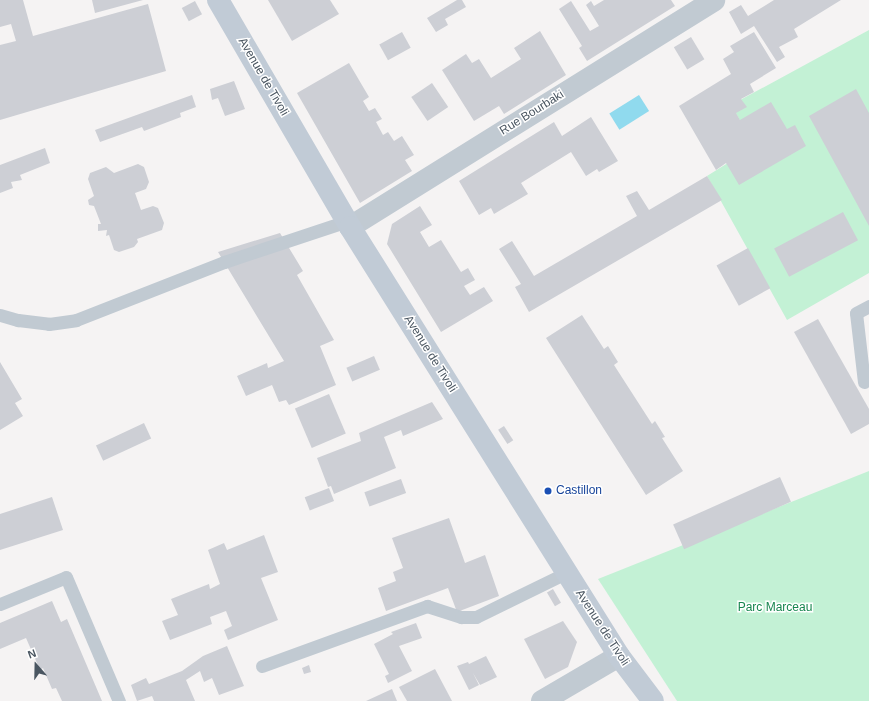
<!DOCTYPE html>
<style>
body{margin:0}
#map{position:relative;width:869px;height:701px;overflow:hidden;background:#f5f3f3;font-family:Helvetica,sans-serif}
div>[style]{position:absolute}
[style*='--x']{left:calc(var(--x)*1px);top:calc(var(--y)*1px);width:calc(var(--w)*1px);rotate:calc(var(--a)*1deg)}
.green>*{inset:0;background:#c3f1d5}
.water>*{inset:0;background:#90daee;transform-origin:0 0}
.building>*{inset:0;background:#cdcfd5;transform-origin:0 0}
.lane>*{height:13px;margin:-6.5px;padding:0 6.5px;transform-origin:6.5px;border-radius:6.5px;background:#c1cad2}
.street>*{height:22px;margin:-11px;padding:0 11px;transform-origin:11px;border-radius:11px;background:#c1cad2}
.secondary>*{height:22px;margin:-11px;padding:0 11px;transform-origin:11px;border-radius:11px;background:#c1cbd6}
.dots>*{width:11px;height:11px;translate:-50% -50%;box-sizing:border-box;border:2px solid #fff;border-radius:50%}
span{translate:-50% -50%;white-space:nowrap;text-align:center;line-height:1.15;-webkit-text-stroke:3px #fff;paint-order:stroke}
.street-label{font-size:12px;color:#4a5661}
.transit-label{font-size:12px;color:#164399}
.left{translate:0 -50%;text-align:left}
.park-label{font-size:12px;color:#17864f}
.north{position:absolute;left:16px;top:645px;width:40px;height:40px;-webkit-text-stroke:3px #fff;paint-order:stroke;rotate:340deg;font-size:11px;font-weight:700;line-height:16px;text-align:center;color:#4a5661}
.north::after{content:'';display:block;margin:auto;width:14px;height:18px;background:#4a5661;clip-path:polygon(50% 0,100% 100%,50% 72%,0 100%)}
</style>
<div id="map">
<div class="green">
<i style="clip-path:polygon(869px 30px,869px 273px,787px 320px,707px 176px,755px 146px,731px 105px)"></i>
<i style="clip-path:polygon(869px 471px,869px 701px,677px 701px,598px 579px)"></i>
</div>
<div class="water">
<i style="left:639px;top:95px;width:19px;height:35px;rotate:58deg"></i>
</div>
<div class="building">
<i style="clip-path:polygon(0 0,23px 0,33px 36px,148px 4px,166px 71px,0 120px,0 45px,16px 41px,11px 24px,0 27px)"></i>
<i style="clip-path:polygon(92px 0,143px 0,95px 13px)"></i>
<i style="clip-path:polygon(268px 0,330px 0,339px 14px,292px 41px)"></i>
<i style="clip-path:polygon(457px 0,462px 0,466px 7px,445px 19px,448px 25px,436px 32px,427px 18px)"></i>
<i style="clip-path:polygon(604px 0,671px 0,675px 6px,587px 61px,579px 48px,582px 46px,559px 9px,571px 1px,590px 31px,599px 26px,586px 5px,591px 1px,594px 6px)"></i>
<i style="clip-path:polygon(774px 0,841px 0,794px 29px,798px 37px,779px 47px,785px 57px,777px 62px,754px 26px,741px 34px,729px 12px,741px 5px,748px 16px)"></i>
<i style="left:195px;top:1px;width:15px;height:15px;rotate:62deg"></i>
<i style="clip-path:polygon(540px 31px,566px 75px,504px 114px,499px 106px,474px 121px,442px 70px,466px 54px,472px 63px,479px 59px,491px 78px,521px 59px,514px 48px)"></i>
<i style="left:402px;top:32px;width:18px;height:26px;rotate:61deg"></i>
<i style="clip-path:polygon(754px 32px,776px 68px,750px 84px,754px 92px,741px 99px,747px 107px,736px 113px,740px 120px,771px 102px,787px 129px,795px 125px,806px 146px,739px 185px,726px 163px,716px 170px,679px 106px,731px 74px,723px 59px,734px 52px,730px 46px)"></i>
<i style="left:691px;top:37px;width:26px;height:20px;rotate:59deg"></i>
<i style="clip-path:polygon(349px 63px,369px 97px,363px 101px,369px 111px,375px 108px,382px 119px,376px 122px,383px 135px,388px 132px,394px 141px,402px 136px,414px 155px,405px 160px,412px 171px,360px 203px,297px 93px)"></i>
<i style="clip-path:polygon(234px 81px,245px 109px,225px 116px,218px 98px,212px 100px,210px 89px)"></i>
<i style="left:432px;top:83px;width:29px;height:25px;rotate:56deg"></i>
<i style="clip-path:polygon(856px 89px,869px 113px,869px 226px,809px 116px)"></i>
<i style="clip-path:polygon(192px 95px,196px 107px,180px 113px,181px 117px,144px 131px,142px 127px,100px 142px,95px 130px)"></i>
<i style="clip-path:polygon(591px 117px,618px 161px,599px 172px,597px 169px,586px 176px,571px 152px,521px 183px,528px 194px,494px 214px,491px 208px,479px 215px,459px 181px,554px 122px,562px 136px)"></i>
<i style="clip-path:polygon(45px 148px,50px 163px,20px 175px,22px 180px,11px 182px,13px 188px,0 193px,0 165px)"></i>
<i style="clip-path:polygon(138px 164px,144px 167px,149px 182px,146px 189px,135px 193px,141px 210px,153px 206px,158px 208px,164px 223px,162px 230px,137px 239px,138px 242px,134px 247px,119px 252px,114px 250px,109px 235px,106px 236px,107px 230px,98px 231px,98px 224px,101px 224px,94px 206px,89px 205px,88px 200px,94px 196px,88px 179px,90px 173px,106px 167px,114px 173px)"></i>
<i style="clip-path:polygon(707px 176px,722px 200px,529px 312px,515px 287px,521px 284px,499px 249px,512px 241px,534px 276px,637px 216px,626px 196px,637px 191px,649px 210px)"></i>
<i style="clip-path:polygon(420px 206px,432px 225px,420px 232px,429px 247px,441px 240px,461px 272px,468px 268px,475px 280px,464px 286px,470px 295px,484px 287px,493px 301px,441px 332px,387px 244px,392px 224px)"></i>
<i style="left:843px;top:212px;width:32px;height:78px;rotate:62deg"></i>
<i style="clip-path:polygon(280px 233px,303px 271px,297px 275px,334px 340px,320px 346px,336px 385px,289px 405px,286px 400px,279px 402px,272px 385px,246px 396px,237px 376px,267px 363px,268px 368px,284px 361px,218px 252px)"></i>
<i style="left:748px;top:248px;width:46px;height:36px;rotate:61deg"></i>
<i style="clip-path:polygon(582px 315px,604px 349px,608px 346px,618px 362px,614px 365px,652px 424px,655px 421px,665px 437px,662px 438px,683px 471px,646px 495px,546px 338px)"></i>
<i style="clip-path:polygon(818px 319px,869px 409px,869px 424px,851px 434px,794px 332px)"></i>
<i style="left:374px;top:356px;width:15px;height:30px;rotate:67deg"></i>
<i style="clip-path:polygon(0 362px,22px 399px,15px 403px,23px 416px,0 430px)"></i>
<i style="left:329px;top:394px;width:43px;height:37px;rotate:67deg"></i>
<i style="clip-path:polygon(432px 402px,443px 419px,403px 436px,401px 430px,384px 437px,396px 468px,334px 494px,331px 486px,328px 487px,317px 458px,361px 441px,359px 433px)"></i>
<i style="left:144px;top:423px;width:17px;height:53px;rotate:65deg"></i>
<i style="left:504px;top:426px;width:17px;height:7px;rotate:57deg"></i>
<i style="left:780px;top:477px;width:27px;height:117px;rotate:66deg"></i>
<i style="left:401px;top:479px;width:15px;height:39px;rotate:70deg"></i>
<i style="left:329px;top:488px;width:14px;height:26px;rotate:69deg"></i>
<i style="clip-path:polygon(52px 497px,63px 530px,0 550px,0 514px)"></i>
<i style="clip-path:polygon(449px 518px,465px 563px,485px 555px,499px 596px,457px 612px,448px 588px,386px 611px,378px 588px,396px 581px,393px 572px,403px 568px,392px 538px)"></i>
<i style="clip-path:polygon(264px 535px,278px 572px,261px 578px,278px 620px,228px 640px,224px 630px,232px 626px,226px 611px,210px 617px,212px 624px,170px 640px,162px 621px,178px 615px,171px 599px,209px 584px,210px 589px,220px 584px,208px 550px,224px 543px,227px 550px)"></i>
<i style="left:553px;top:589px;width:16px;height:7px;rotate:60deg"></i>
<i style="clip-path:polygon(52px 601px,61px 622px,67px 619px,102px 701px,62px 701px,56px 688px,52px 689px,43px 668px,40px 670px,26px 638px,0 649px,0 623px)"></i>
<i style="clip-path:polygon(563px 621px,577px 642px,568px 667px,545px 679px,524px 639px)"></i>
<i style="clip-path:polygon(416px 623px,422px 638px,399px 646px,412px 671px,388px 683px,385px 676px,389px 674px,374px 644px,393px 634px,391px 632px)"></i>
<i style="clip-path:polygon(227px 646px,244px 686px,219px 695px,212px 678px,204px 682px,200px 671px,186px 680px,195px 701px,154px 701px,152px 696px,137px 701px,131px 685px,146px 678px,149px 684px,182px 671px,203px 656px)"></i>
<i style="clip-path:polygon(486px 656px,497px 677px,480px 685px,473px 673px,479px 685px,469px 690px,457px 666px,468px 662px,469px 664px)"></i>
<i style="clip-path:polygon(309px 665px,311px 672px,304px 674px,302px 668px)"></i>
<i style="clip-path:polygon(435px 669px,452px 701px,407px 701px,399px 687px)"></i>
<i style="clip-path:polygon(392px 689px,397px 701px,366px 701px)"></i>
</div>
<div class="lane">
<i style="--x:0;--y:315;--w:19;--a:16"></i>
<i style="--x:18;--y:320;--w:31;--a:7"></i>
<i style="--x:49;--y:324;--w:27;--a:-8"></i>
<i style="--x:76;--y:320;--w:159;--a:-21.4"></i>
<i style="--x:224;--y:262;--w:130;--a:-18.4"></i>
<i style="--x:864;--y:382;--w:69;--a:-96.6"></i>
<i style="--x:856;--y:313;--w:15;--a:-28"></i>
<i style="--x:0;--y:604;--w:71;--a:-22.2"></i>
<i style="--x:66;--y:577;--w:135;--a:66.9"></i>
<i style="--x:262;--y:666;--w:176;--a:-20"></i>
<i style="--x:427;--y:606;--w:36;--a:18"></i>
<i style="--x:461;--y:617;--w:15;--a:0"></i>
<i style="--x:476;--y:617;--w:100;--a:-26.1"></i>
</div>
<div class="street">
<i style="--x:350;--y:227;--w:429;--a:-31.9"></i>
<i style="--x:542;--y:701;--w:89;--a:-30.3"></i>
</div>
<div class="secondary">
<i style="--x:218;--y:0;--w:263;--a:59.8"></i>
<i style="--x:350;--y:227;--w:506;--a:57.91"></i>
<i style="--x:619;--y:656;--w:56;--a:52.9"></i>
</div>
<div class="dots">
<i style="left:548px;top:491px;background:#1a4fb4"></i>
</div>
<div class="street-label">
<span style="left:263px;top:77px;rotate:60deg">Avenue de Tivoli</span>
<span style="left:532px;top:113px;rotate:-32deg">Rue Bourbaki</span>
<span style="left:430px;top:354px;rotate:58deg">Avenue de Tivoli</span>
<span style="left:602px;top:628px;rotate:57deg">Avenue de Tivoli</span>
</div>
<div class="transit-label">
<span class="left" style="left:556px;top:491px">Castillon</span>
</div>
<div class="park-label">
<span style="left:775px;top:608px">Parc Marceau</span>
</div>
<div class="north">N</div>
</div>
